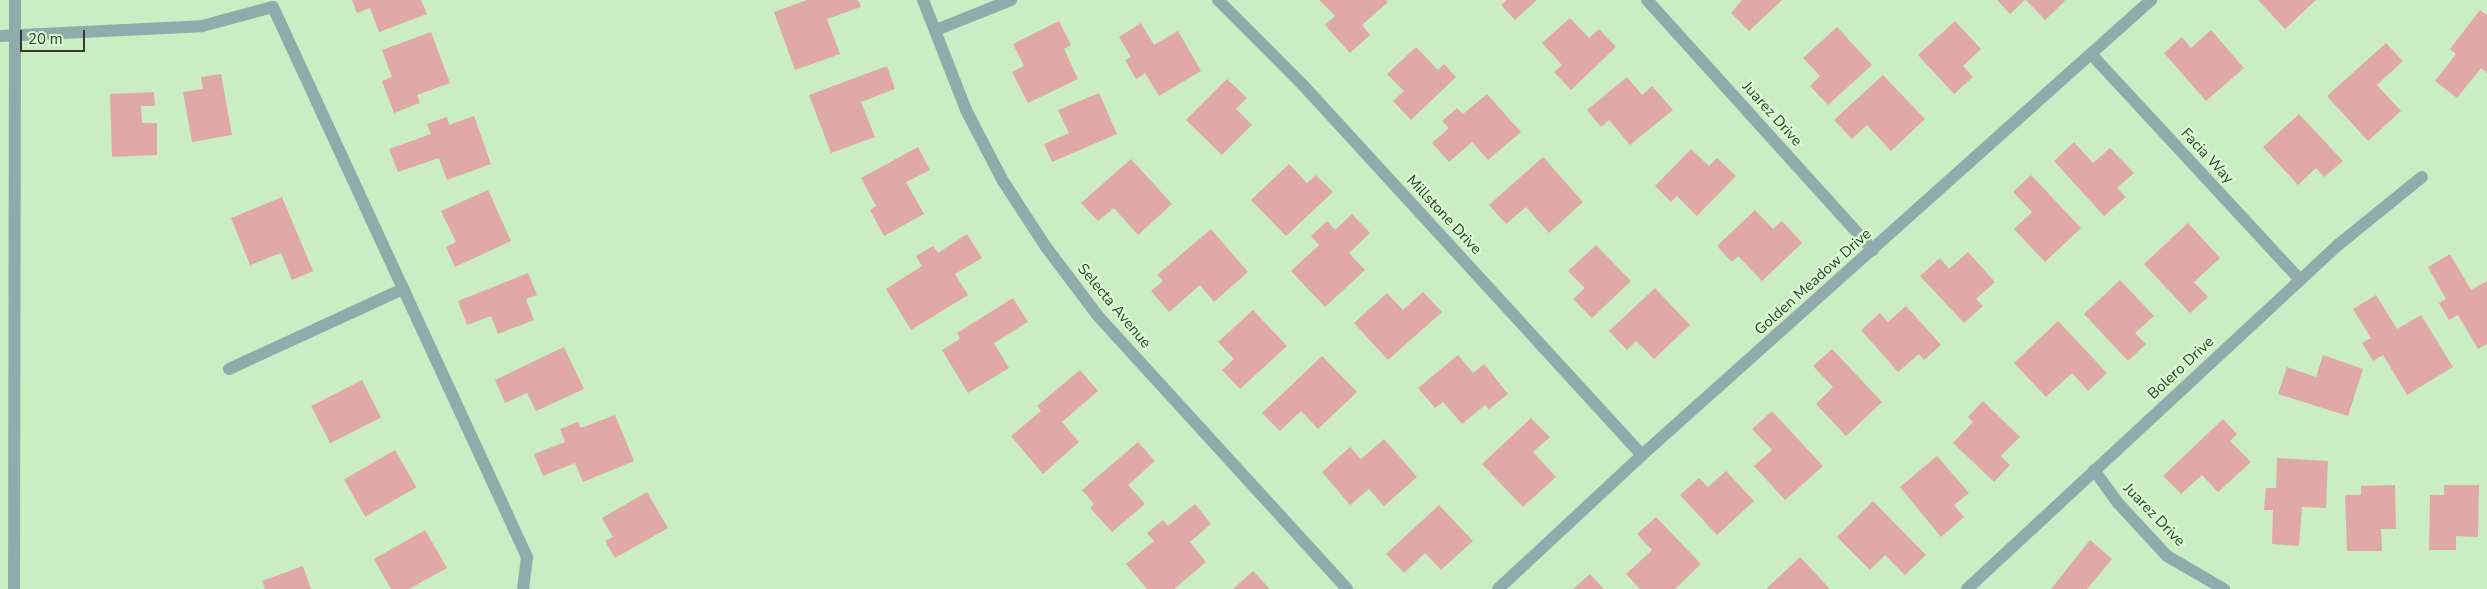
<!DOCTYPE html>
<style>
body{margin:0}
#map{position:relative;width:2487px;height:589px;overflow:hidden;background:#cbedc4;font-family:"Nunito Sans",sans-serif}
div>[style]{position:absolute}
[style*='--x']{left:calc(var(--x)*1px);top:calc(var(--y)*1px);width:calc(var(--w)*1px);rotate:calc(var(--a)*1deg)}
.building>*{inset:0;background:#e0a9a8;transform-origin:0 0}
.street>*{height:12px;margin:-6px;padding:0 6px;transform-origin:6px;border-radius:6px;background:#91abac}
span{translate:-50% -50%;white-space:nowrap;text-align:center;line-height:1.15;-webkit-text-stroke:4.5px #d8fad1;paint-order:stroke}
.street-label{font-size:15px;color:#313e2e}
.scale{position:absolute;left:20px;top:30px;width:65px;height:22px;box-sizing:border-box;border:2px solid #313e2e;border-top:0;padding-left:6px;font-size:15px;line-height:18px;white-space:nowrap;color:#313e2e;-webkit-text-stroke:4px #d8fad1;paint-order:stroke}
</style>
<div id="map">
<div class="building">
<i style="clip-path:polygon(352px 0,421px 0,427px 14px,379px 32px,370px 8px,357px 13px)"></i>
<i style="clip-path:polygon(807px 0,858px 0,861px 7px,827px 19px,840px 54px,795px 70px,774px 12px)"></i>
<i style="clip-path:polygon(1319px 0,1386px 0,1388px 2px,1362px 25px,1370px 35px,1350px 53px,1325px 25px,1335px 16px)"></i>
<i style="clip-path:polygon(1507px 0,1537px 0,1515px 20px,1501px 5px)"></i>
<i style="clip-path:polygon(1742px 0,1782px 0,1749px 31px,1731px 13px)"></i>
<i style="clip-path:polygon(1997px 0,2025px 0,2010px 14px)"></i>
<i style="clip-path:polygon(2026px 0,2064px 0,2065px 1px,2045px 20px)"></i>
<i style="clip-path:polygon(2258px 0,2316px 0,2285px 29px)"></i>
<i style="clip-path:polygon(2480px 10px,2487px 15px,2487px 73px,2481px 68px,2457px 98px,2435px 81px,2456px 54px,2450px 49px)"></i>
<i style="clip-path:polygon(1570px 18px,1589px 38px,1599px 29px,1616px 47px,1571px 90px,1554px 72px,1562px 65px,1542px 43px)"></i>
<i style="clip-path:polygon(1059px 21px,1071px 45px,1064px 49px,1078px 79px,1028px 103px,1012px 72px,1024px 66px,1013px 44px)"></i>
<i style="clip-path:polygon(1955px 21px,1981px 49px,1963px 66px,1973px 77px,1954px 94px,1918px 55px)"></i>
<i style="clip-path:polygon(1141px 23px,1154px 45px,1178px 31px,1201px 71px,1159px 96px,1145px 73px,1136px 79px,1125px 60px,1131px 57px,1119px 37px)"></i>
<i style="clip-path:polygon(1837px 27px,1872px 65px,1828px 105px,1810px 86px,1820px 76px,1803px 58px)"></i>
<i style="clip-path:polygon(2211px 30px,2244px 68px,2206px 101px,2164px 53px,2182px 37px,2191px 48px)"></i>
<i style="clip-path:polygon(431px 32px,450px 83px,417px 95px,420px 103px,394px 113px,382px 81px,392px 77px,382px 50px)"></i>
<i style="clip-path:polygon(2386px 43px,2403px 61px,2377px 85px,2401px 111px,2368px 141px,2327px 96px)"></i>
<i style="clip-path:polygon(1416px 47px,1438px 70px,1444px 64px,1456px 77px,1411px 120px,1393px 101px,1404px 91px,1387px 74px)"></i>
<i style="clip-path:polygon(887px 66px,895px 89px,861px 102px,875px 137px,831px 153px,809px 95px)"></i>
<i style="clip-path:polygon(221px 74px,232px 135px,192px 142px,183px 92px,203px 89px,201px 77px)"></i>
<i style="clip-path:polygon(1883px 75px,1925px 119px,1891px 151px,1867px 125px,1852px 139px,1834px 120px)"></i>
<i style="clip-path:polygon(1627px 77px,1642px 95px,1652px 86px,1673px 110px,1630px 145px,1609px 120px,1601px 127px,1587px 110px)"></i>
<i style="clip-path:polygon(1227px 79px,1247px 98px,1236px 109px,1252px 125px,1222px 155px,1186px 120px)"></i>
<i style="clip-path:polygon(154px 92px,155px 106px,141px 106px,142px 123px,157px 123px,157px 155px,112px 157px,110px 94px)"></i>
<i style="clip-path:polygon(1099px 93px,1117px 134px,1052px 162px,1044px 144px,1069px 133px,1058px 110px)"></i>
<i style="clip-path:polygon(1487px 94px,1521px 132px,1488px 160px,1472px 142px,1449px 162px,1432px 143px,1449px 128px,1442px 121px,1457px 108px,1463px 114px)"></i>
<i style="clip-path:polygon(2299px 114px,2343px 161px,2324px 177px,2316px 168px,2298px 185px,2263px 147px)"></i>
<i style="clip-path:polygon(474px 116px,491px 164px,447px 180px,439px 158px,398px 172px,389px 149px,431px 134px,427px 124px,447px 117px,449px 125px)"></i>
<i style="clip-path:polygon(2074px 142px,2093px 163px,2110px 148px,2134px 173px,2117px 188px,2126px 197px,2104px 216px,2054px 161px)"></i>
<i style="clip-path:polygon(918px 147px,930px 170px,906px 182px,924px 214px,884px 236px,870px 210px,876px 206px,861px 178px)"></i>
<i style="clip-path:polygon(1691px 149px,1709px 166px,1717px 158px,1736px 176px,1697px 216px,1677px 196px,1671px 202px,1655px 186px)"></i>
<i style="clip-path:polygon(1543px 157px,1583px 202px,1549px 233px,1526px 207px,1506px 224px,1489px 205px)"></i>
<i style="clip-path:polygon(1131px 159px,1172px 204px,1138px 235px,1114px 208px,1098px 221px,1081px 203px)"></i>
<i style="clip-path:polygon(1289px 164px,1307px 183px,1316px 175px,1333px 192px,1286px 236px,1251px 200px)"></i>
<i style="clip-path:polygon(2031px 175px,2081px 228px,2045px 262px,2014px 229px,2032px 212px,2013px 192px)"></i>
<i style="clip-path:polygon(488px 190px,511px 241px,455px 267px,446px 247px,456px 242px,441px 211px)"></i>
<i style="clip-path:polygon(282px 197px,313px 271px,292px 280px,281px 253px,250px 265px,231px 218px)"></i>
<i style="clip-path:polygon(1755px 210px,1773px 229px,1782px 221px,1802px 243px,1762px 281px,1738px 256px,1732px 262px,1717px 246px)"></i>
<i style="clip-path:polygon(1352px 214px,1370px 233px,1349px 253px,1365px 270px,1325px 307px,1291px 271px,1319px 245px,1311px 236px,1327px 221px,1335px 230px)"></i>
<i style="clip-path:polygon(2188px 223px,2220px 258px,2194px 282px,2208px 297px,2190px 313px,2144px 264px)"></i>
<i style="clip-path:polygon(1211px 229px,1248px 272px,1214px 302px,1200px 285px,1169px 312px,1151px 291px,1163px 281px,1157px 275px)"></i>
<i style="clip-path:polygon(967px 234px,982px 258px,955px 274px,968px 295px,911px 330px,886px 289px,922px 266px,916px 256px,933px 246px,938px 253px)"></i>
<i style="clip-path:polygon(1596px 245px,1631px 281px,1592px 318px,1573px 299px,1585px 288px,1568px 271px)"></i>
<i style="clip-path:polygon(1968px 252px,1995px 282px,1976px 299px,1983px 306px,1964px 323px,1920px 276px,1940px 258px,1949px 269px)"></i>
<i style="clip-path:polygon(2450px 254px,2471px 290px,2487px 281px,2487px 344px,2478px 349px,2458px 315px,2449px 320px,2439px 303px,2446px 299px,2428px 267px)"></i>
<i style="clip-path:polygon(528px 273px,537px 295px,526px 299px,534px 320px,498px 334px,491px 316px,467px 325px,458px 301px)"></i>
<i style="clip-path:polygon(2120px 280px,2154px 316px,2135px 333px,2146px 344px,2128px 361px,2084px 314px)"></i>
<i style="clip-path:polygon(1655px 288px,1690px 325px,1654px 359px,1636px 341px,1627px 350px,1609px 331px)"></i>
<i style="clip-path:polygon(1423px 292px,1442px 312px,1388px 360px,1354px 323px,1387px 293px,1403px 310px)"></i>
<i style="clip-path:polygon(2376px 295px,2397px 329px,2421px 315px,2453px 367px,2407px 395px,2383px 355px,2373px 361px,2362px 343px,2371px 338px,2353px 309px)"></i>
<i style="clip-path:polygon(1013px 298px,1028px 322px,994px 343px,1009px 368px,968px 393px,942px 350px,960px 339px,957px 333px)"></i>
<i style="clip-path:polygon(1906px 306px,1941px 345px,1924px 360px,1919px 354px,1898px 372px,1861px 330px,1880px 313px,1888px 322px)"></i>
<i style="clip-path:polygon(1253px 310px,1287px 346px,1240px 389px,1222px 370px,1234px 359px,1218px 342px)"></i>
<i style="clip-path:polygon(2058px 321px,2107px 373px,2088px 391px,2072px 373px,2046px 397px,2014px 363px)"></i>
<i style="clip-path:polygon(564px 347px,584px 389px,536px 411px,527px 393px,505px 403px,495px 380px)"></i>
<i style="clip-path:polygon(1832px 349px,1882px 402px,1846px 436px,1816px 404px,1833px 387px,1813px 366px)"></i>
<i style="clip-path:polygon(1458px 355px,1473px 373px,1484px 364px,1508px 394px,1489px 409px,1485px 405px,1462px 424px,1443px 402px,1435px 408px,1418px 388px)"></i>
<i style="clip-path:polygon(2323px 355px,2363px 369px,2348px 416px,2278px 394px,2287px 367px,2316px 377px)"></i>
<i style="clip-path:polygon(1322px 356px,1357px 392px,1318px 429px,1301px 411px,1280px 431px,1262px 413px)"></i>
<i style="clip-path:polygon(1080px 370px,1098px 391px,1062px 422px,1079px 442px,1043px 474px,1011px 436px,1041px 411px,1037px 406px)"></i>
<i style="left:362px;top:380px;width:42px;height:57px;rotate:63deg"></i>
<i style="clip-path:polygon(1983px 401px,2020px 437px,2001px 456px,2010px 465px,1994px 482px,1953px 443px,1973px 422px,1968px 417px)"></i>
<i style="clip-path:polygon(1772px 411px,1823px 466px,1785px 500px,1754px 466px,1772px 450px,1752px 429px)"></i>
<i style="clip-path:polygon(615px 415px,634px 461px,583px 482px,575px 463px,543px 476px,534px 454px,565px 442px,560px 429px,578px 422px,581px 428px)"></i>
<i style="clip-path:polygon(1531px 418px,1550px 437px,1533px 452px,1556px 477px,1523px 507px,1482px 464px)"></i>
<i style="clip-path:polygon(2223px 419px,2237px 434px,2230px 441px,2251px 462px,2218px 492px,2202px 475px,2181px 494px,2163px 476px)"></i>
<i style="clip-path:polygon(1384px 439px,1417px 477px,1384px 506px,1369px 489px,1350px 505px,1322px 472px,1350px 447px,1361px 459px)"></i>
<i style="clip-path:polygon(1138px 442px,1155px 461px,1128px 485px,1145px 504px,1112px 532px,1090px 508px,1094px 504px,1082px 490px)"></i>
<i style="left:395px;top:450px;width:43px;height:59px;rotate:60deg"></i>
<i style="clip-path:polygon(1937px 456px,1969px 493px,1954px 505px,1964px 517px,1941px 537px,1900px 487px)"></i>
<i style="clip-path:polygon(2277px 458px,2328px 461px,2326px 508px,2302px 507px,2299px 546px,2272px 544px,2273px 510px,2264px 510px,2266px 488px,2276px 488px)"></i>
<i style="clip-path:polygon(1726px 471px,1754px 501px,1717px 535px,1680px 495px,1699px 478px,1708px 487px)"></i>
<i style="clip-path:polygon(2395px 485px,2396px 529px,2381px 529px,2382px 551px,2347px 551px,2345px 495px,2361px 495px,2361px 486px)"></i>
<i style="clip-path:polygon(2444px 485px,2479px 485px,2478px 537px,2456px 536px,2456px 550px,2429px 550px,2430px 495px,2444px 495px)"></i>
<i style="clip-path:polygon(647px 492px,668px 528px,615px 558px,605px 541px,613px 537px,602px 518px)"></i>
<i style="clip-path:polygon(1873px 501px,1926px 555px,1905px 575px,1885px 555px,1870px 570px,1837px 537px)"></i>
<i style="clip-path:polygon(1195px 504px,1211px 524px,1190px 542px,1206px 562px,1174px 589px,1147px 589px,1126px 564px,1154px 541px,1147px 533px,1163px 520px,1168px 526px)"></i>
<i style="clip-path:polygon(1439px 505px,1473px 541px,1441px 570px,1425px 553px,1404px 573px,1386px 554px)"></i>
<i style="clip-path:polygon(1656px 517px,1701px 564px,1675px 589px,1640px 589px,1626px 574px,1652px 550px,1637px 534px)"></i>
<i style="clip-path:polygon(425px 530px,447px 568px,409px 589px,391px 589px,374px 559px)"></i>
<i style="clip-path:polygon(2090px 540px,2112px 559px,2087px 589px,2051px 589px)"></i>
<i style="clip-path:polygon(1800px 557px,1830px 589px,1766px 589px)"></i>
<i style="clip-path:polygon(303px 566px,311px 589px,265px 589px,262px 581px)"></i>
<i style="clip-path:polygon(1253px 571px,1270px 589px,1233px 589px)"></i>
<i style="clip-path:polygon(1590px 574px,1604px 589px,1573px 589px)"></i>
</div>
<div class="street">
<i style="--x:923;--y:0;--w:118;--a:68.6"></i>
<i style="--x:966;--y:110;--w:80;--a:62.5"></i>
<i style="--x:1003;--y:181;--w:79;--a:56.9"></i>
<i style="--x:1046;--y:247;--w:86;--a:53"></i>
<i style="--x:1098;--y:316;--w:369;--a:47.6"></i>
<i style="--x:1218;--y:0;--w:119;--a:45"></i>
<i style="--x:1302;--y:84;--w:503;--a:47.5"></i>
<i style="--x:1647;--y:0;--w:337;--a:47.9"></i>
<i style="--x:936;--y:30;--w:81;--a:-21.8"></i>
<i style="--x:0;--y:36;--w:202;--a:-2.8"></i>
<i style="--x:202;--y:26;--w:73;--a:-15"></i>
<i style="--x:273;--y:7;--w:606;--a:65.21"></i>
<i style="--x:527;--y:557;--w:32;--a:97"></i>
<i style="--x:2091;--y:54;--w:308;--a:47.2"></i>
<i style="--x:229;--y:369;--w:192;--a:-24.7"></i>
<i style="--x:2094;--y:470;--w:41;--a:54"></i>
<i style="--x:2118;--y:503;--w:72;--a:47.2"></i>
<i style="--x:2167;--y:556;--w:66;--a:30.1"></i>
<i style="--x:14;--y:589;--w:589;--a:-89.9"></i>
<i style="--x:1498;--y:589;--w:197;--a:-42.9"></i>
<i style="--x:1642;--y:455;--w:683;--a:-41.79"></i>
<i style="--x:1967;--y:589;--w:506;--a:-42.84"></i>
<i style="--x:2338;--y:245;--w:108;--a:-39"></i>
</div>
<div class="street-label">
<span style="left:1772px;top:114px;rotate:48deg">Juarez Drive</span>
<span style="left:2207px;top:156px;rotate:47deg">Facia Way</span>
<span style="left:1444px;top:215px;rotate:47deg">Millstone Drive</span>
<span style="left:1813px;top:282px;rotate:-42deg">Golden Meadow Drive</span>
<span style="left:1114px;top:306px;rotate:50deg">Selecta Avenue</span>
<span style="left:2181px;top:368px;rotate:-43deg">Bolero Drive</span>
<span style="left:2154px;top:515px;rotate:46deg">Juarez Drive</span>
</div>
<div class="scale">20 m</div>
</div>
